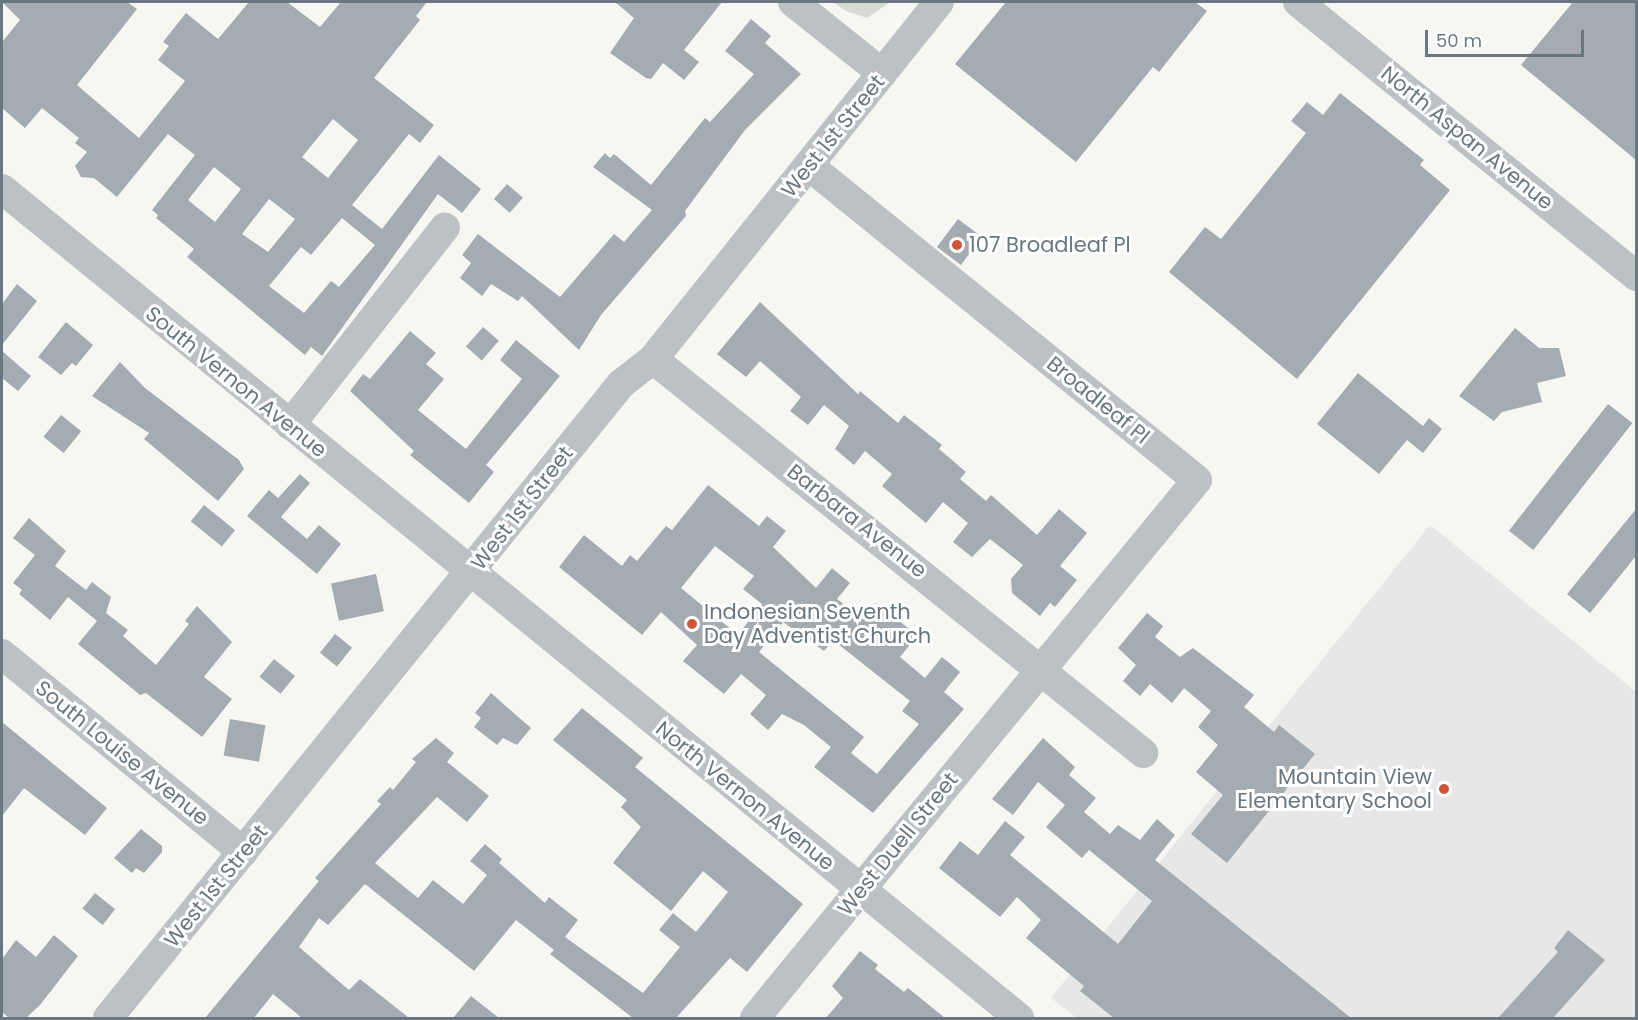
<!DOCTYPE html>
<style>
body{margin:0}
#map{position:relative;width:1638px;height:1020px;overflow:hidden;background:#f6f6f3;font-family:Poppins,sans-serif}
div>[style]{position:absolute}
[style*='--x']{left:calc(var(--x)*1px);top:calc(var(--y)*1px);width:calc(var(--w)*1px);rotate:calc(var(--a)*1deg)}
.built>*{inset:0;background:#e6e7e6}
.green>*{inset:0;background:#d6dad3}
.building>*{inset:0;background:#a5acb1;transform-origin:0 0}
.minor>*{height:30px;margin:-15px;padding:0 15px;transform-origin:15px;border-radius:15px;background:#bdc1c4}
.dots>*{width:16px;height:16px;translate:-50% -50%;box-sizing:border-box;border:3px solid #fff;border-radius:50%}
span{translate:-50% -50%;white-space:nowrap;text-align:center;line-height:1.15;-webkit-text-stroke:6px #fff;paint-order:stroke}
.street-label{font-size:21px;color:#687780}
.poi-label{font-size:21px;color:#687780}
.left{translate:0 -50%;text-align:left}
.right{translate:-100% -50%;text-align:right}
.frame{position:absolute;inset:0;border:3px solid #687780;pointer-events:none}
.scale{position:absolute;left:1425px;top:30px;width:159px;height:27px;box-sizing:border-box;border:3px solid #687780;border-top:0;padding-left:8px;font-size:18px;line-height:21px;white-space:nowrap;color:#687780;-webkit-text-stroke:4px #fff;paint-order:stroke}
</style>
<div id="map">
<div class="built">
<i style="clip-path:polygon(1430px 525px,1636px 692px,1636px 1018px,1077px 1018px,1051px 998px)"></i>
</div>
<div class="green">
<i style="clip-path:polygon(833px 2px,890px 2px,867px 18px,846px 11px)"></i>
</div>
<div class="building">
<i style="clip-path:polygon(evenodd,2px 2px,127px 2px,137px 9px,77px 85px,139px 138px,185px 81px,158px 60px,169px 46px,163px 42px,186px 13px,218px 39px,249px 2px,287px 2px,320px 27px,341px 2px,427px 2px,416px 16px,420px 20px,374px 78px,434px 125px,420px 143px,409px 134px,352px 205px,382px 229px,439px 155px,481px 189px,462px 213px,438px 194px,322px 356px,311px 347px,305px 355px,187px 257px,194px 249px,156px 218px,158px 215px,152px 210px,195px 155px,168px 134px,117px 197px,94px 178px,81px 177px,75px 166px,87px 152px,75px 143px,79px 138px,42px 108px,25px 128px,2px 108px,2px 42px,20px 20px,2px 2px,333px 119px,358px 140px,328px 178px,302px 157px,333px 119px,2px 2px,214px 167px,241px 189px,215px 222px,188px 200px,214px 167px,2px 2px,269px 199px,295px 219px,268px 252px,242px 234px,269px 199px,2px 2px,342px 218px,375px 245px,339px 287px,331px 281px,304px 313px,269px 286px,301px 247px,311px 255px,342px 218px)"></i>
<i style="clip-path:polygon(615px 2px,722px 2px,684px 50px,699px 62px,684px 80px,663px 63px,651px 79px,646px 78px,610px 53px,634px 18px)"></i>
<i style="clip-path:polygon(1006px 2px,1195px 2px,1207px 11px,1159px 72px,1153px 67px,1076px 162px,955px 64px)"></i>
<i style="clip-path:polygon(1573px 2px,1636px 2px,1636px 160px,1521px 65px)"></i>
<i style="clip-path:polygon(751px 19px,771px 36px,765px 43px,801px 74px,745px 130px,685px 211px,686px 216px,601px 315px,579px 350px,522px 296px,518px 301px,491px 284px,482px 296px,460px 278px,471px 263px,462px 255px,478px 234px,560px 297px,614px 234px,624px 242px,652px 210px,593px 167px,605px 153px,610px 158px,614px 154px,651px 185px,705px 118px,710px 122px,754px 74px,725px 51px)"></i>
<i style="clip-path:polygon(1340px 93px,1424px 160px,1420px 165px,1450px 190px,1297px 379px,1169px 272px,1205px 227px,1221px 239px,1306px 133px,1291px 121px,1307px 102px,1323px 115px)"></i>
<i style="left:507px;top:184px;width:21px;height:20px;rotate:41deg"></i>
<i style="left:958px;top:219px;width:30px;height:35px;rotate:37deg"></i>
<i style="clip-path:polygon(17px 284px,37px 301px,2px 345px,2px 304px)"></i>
<i style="clip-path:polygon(760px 302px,858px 394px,860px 391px,898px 423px,904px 415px,942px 445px,939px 449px,966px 472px,960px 479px,986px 501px,991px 495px,1037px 535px,1059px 509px,1087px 533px,1060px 566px,1077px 580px,1055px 607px,1050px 603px,1040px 616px,1012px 593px,1011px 579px,1023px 565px,990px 539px,972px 557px,953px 542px,968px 523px,943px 502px,926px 523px,882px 486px,892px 474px,865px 451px,854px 465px,835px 449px,849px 426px,824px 405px,808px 425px,790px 411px,801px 397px,760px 361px,746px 377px,717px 354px)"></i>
<i style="clip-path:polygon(66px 322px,93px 345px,76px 366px,72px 363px,61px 375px,38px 357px)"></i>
<i style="left:483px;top:327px;width:21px;height:26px;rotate:41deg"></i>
<i style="clip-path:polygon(1515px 328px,1539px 348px,1559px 348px,1566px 376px,1537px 383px,1542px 402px,1502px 412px,1494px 421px,1459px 396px)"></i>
<i style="clip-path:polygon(410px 331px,436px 353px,426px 364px,444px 379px,418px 410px,466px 449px,522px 379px,500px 360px,516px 340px,560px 376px,486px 465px,494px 472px,469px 503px,410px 455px,414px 451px,350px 391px,363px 374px,370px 379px)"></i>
<i style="clip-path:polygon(2px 351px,31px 376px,18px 391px,2px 378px)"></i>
<i style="clip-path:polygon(120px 362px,145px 388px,239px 460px,244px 469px,218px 501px,144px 439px,149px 433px,92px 396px)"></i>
<i style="clip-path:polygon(1358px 373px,1423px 426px,1429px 418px,1442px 429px,1423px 453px,1407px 440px,1379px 474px,1317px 424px)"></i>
<i style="left:1608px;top:404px;width:31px;height:161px;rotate:38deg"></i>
<i style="left:61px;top:415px;width:26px;height:28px;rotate:39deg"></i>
<i style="clip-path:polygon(300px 474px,310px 483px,281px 517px,307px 539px,319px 525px,341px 544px,317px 574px,247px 516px,269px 490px,278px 498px)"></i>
<i style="clip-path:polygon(evenodd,708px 485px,759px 526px,767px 516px,786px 531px,773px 547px,816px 588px,832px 568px,850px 583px,837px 599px,863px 619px,876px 603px,912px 631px,917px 636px,900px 657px,925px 678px,942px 657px,960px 672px,944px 692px,964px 709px,873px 813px,814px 767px,831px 747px,804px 725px,782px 714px,768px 730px,750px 714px,766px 695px,741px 674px,724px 694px,683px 661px,697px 645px,661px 612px,642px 635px,559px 567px,584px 535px,622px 566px,630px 555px,637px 561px,666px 526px,672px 530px,708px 485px,715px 546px,754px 576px,743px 589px,762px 604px,738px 635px,681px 588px,715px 546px,708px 485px,783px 622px,824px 651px,833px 640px,910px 701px,902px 711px,919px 724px,877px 774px,851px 753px,864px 737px,759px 652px,783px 622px)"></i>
<i style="left:204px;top:505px;width:40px;height:21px;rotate:39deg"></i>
<i style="clip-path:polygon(1636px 509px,1636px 556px,1590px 613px,1567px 594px)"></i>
<i style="clip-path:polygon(29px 518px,66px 551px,55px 566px,86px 590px,92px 582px,111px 597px,106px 613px,128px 630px,123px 636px,156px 665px,189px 624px,185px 621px,197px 606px,232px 642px,204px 677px,232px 699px,202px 737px,146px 693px,140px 695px,78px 644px,97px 621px,68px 597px,50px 620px,19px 594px,22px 590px,13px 583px,35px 555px,13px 538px)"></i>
<i style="left:376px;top:574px;width:38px;height:46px;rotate:78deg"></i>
<i style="clip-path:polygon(1147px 613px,1163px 626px,1155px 637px,1180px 657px,1193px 648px,1254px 695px,1244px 707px,1274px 732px,1279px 725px,1315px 754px,1227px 863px,1191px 834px,1223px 795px,1196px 772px,1218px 745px,1198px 727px,1211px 711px,1184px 688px,1172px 703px,1150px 684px,1140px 696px,1123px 681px,1136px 665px,1118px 648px)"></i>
<i style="left:335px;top:634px;width:22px;height:24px;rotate:39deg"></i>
<i style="left:274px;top:659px;width:27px;height:23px;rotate:39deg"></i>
<i style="clip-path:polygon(491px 693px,531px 728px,517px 745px,503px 738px,497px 745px,474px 727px,481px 718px,475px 713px)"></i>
<i style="clip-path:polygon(582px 708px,643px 758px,635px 767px,803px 904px,747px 972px,730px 958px,676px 1018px,633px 1018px,550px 954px,554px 950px,516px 920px,474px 971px,365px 884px,328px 925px,319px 918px,299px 947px,349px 990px,360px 979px,409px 1018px,302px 1018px,273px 994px,254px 1018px,205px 1018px,319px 881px,315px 878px,381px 804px,377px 801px,390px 787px,393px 790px,416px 762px,412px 759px,436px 738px,454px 753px,447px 762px,489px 796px,467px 822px,437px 797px,375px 863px,418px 898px,433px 880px,463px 904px,487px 875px,470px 861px,485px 844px,502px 859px,499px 863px,545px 903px,549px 897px,578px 920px,565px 937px,643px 993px,680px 947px,659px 930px,673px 913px,696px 932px,728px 892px,703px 871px,671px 911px,613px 863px,641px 827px,621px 807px,627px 800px,553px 740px)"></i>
<i style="left:230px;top:719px;width:36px;height:37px;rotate:10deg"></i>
<i style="clip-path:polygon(2px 722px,107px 808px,85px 835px,24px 788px,2px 816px)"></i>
<i style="clip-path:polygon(1043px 738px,1075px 767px,1069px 775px,1096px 798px,1084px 812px,1110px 834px,1118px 825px,1140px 840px,1157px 819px,1175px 835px,1155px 860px,1351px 1018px,1114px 1018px,1080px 991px,1084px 986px,1026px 938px,1041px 920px,1017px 897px,1000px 917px,939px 868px,960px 841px,978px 855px,1005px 821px,1025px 837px,1010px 855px,1118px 944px,1152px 901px,1089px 850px,1082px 858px,1046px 827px,1065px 805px,1038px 782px,1013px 815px,992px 799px)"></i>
<i style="clip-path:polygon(141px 829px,162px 846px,162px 852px,144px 873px,136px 868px,132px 873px,114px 858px)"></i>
<i style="left:95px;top:893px;width:26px;height:20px;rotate:39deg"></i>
<i style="clip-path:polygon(1568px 930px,1605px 960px,1553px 1018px,1498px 1018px,1558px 952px,1554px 948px)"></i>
<i style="clip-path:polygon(54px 935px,78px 956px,40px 1005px,26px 1018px,9px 1018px,2px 1012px,2px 959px,16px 940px,36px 957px)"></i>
<i style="clip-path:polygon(860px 951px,878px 965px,875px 969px,904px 992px,908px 988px,945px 1018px,826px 1018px,843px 998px,832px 986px)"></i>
<i style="clip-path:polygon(471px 996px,499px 1018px,453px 1018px)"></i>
</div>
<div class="minor">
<i style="--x:793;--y:2;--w:114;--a:38.6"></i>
<i style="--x:1298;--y:2;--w:435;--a:39"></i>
<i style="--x:2;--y:189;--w:1312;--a:39.18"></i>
<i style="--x:653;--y:359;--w:629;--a:38.8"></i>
<i style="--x:290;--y:425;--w:251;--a:-51.9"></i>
<i style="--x:2;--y:654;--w:312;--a:39.4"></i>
<i style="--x:108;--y:1018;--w:816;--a:-51.02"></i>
<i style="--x:621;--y:384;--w:41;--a:-38"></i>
<i style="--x:653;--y:359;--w:457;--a:-51.3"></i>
<i style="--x:755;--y:1018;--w:696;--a:-50.59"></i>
<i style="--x:1197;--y:480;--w:499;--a:-141"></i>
</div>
<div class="dots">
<i style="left:957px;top:245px;background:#ce553a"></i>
<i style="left:692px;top:624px;background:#ce553a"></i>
<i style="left:1444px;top:789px;background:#ce553a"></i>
</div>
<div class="street-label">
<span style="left:833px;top:136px;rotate:-51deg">West 1st Street</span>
<span style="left:1467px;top:138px;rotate:39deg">North Aspan Avenue</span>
<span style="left:236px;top:382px;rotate:39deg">South Vernon Avenue</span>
<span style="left:1098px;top:400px;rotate:39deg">Broadleaf Pl</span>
<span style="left:522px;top:508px;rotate:-52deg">West 1st Street</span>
<span style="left:857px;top:521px;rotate:38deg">Barbara Avenue</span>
<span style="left:122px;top:753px;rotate:39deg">South Louise Avenue</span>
<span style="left:745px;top:796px;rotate:39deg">North Vernon Avenue</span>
<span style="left:898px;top:844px;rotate:-51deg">West Duell Street</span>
<span style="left:216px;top:886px;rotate:-51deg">West 1st Street</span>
</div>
<div class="poi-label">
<span class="left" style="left:969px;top:245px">107 Broadleaf Pl</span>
<span class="left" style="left:704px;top:624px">Indonesian Seventh<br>Day Adventist Church</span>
<span class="right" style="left:1432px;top:789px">Mountain View<br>Elementary School</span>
</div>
<div class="frame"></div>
<div class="scale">50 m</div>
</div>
